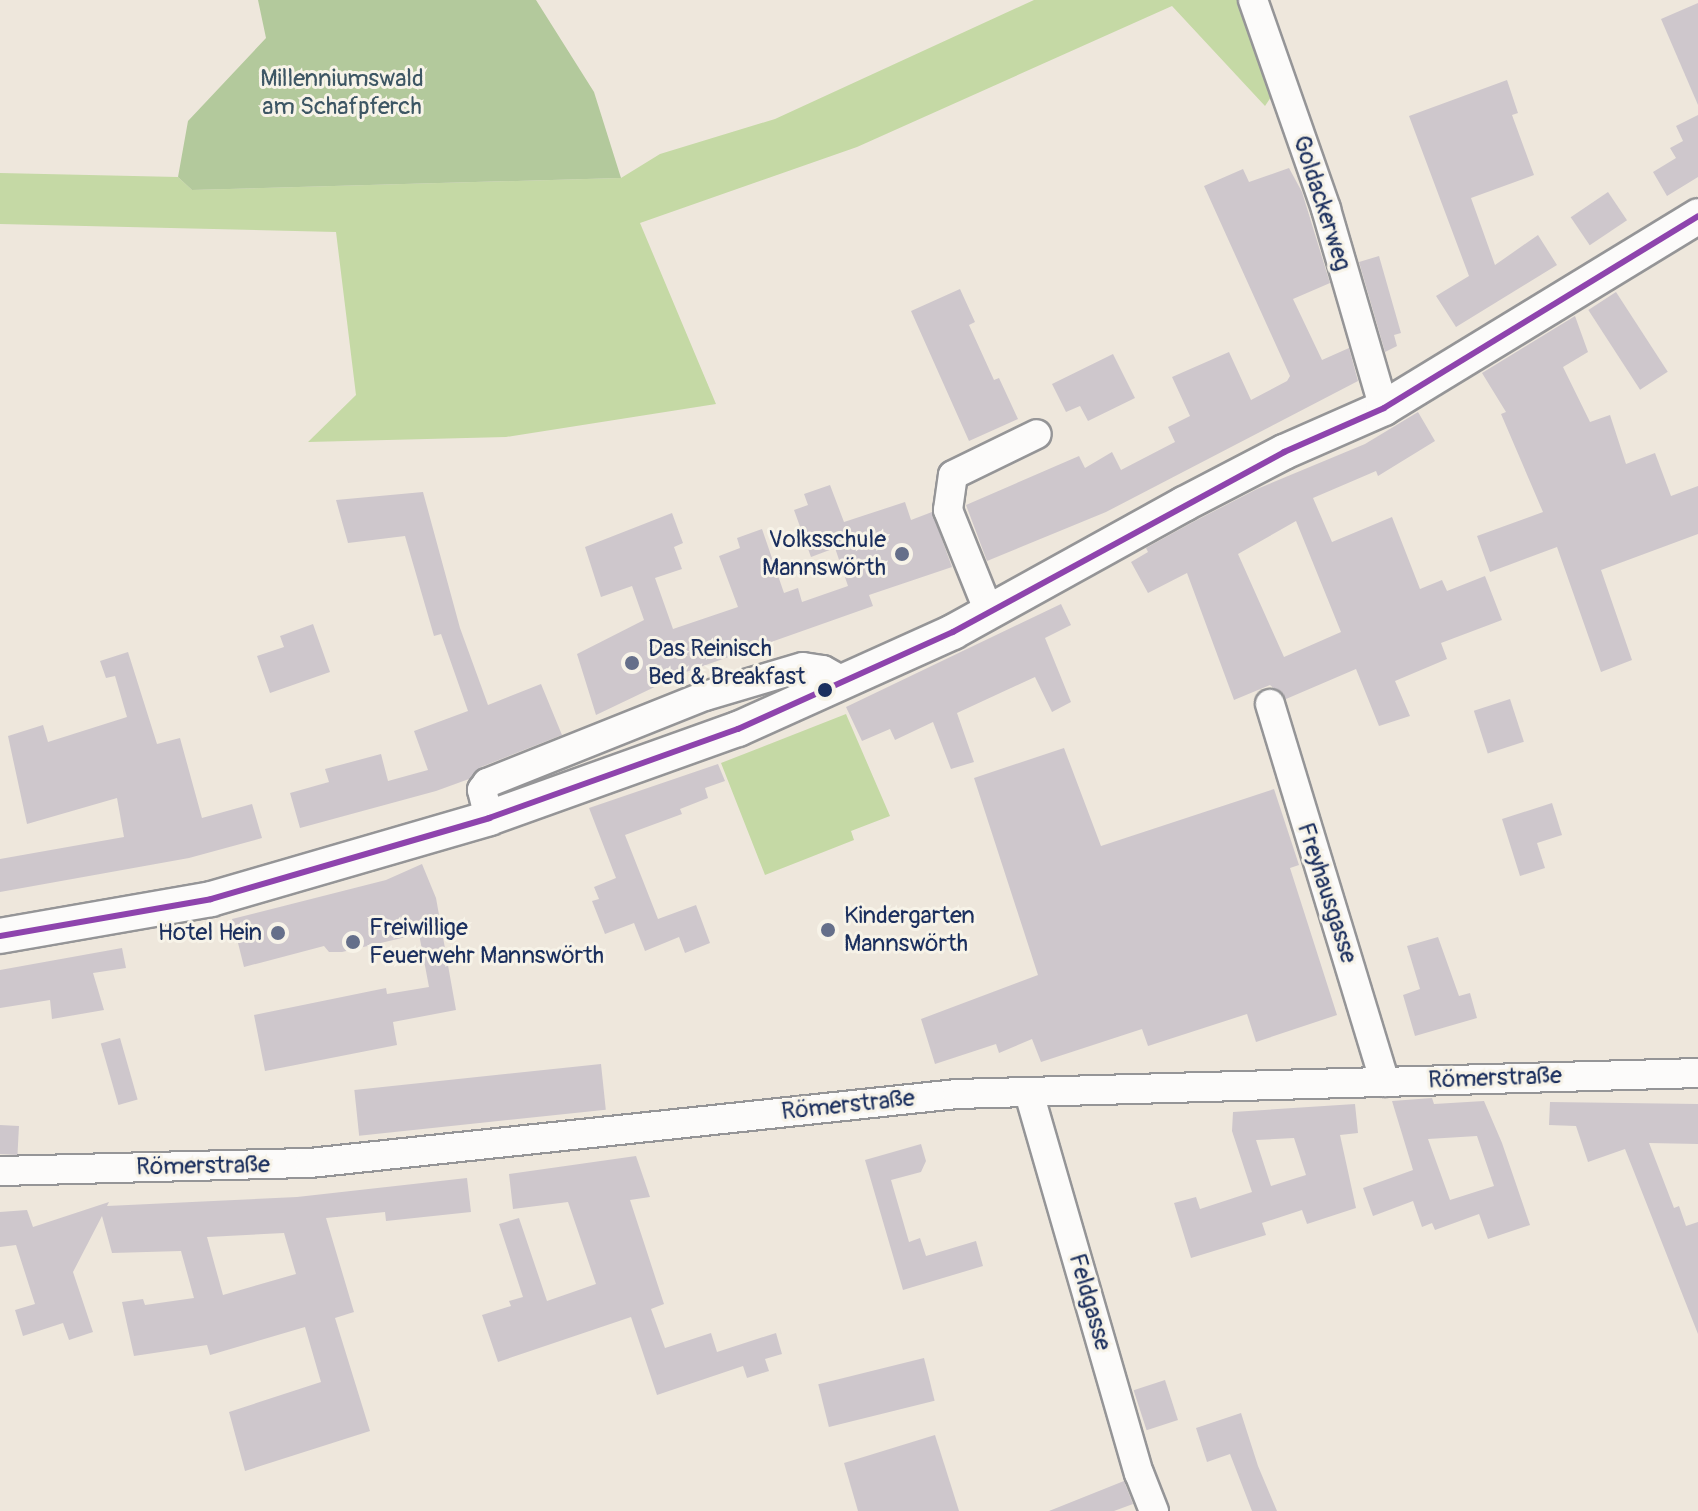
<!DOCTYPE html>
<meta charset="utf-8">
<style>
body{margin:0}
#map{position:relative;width:1698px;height:1511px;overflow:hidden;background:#eee7dc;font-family:Pangolin,sans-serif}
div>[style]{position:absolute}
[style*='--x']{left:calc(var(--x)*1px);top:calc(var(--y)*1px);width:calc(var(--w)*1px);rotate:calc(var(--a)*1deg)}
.green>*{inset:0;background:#c5d9a5}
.forest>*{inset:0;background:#b3c99c}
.building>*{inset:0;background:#cec7cc;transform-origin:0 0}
.roads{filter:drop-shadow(2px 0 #959597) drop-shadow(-2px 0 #959597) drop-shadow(0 2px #959597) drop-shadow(0 -2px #959597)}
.minor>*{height:28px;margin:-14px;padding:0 14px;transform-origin:14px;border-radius:14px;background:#fcfbfa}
.major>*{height:34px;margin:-17px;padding:0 17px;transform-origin:17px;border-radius:17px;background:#fcfbfa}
.bus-1>*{height:6px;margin:-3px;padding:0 3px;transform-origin:3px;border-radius:3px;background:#8e44ad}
.dots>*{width:22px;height:22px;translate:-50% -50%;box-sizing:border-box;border:4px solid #f7f3e8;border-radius:50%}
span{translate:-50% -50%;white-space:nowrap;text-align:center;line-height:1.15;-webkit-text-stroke:6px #f7f3e8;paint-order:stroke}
.park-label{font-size:24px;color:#3d5664}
.street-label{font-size:24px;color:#1b2f5e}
.poi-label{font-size:24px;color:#1b2f5e}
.right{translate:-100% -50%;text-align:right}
.left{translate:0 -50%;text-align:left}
</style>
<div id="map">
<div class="green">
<i style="clip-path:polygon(1034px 0,1244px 0,1277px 88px,1265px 106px,1172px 6px,857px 147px,640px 223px,716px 404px,506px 437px,308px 442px,356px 395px,336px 232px,0 224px,0 173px,178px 177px,192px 190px,621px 178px,660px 154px,775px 119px)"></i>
<i style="clip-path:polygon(846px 714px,890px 816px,851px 831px,854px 840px,765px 875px,721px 763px)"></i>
</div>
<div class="forest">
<i style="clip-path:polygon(258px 0,536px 0,594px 92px,621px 178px,192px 190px,178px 177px,188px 121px,266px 38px)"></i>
</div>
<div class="building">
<i style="clip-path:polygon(1698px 3px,1698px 105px,1661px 19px)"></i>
<i style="clip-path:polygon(1507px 80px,1518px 113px,1512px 115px,1534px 175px,1471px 198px,1495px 265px,1538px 235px,1557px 265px,1456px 327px,1436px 296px,1469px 276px,1409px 116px)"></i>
<i style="clip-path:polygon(1698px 115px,1698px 177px,1667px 196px,1653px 172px,1676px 158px,1670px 148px,1683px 141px,1676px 126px)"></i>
<i style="clip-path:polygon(1289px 168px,1302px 192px,1330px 283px,1293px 299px,1322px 360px,1349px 348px,1358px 381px,1106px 512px,987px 561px,966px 505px,1079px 456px,1085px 468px,1112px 452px,1121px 470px,1175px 442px,1168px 427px,1190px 416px,1172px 377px,1229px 352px,1251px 400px,1287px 381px,1290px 376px,1204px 186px,1243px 169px,1249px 182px)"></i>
<i style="left:1608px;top:192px;width:34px;height:45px;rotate:56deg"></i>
<i style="clip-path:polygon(1379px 256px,1401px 333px,1394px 335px,1397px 346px,1385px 352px,1359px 262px)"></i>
<i style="clip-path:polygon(960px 289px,975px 322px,969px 325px,994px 380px,999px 378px,1018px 419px,969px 441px,911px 311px)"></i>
<i style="left:1616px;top:292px;width:95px;height:33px;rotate:57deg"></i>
<i style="clip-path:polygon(1575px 316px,1588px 352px,1563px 367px,1590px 422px,1610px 415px,1626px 464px,1655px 453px,1671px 496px,1698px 486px,1698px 534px,1601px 570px,1632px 660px,1601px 672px,1557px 547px,1490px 572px,1477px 536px,1543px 512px,1501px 414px,1506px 412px,1482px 373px)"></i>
<i style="clip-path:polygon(1113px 354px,1135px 398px,1088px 421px,1080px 406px,1066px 412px,1052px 384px)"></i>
<i style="clip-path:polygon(evenodd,1418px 412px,1435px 441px,1378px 476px,1376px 471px,1313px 498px,1332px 542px,1392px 517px,1420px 589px,1442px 580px,1447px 591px,1485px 576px,1502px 620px,1441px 643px,1447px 659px,1395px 681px,1410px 716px,1379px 726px,1356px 669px,1286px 699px,1270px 685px,1234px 700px,1187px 573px,1148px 593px,1131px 562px,1148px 552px,1146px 548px,1193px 522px,1257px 489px,1365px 444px,1418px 412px,1296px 521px,1341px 632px,1284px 657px,1238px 554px,1296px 521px)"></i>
<i style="clip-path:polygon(830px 485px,844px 522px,905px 502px,911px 520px,932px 512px,952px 567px,869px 595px,873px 606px,686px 672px,596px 715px,577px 654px,644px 620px,632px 586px,601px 597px,585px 547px,672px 513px,683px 543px,674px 547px,682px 569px,655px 578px,673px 629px,738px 607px,719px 556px,740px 548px,737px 538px,762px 529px,784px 593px,798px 588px,802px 602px,848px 586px,835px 548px,811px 557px,794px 510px,808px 505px,804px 494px)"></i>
<i style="clip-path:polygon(423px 492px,460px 628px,488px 705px,541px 684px,562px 735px,481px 767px,469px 779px,436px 791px,300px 828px,290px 793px,329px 782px,325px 769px,381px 754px,388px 781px,428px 770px,414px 731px,468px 711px,441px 634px,434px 636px,405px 536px,348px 543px,336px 500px)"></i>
<i style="clip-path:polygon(1061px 604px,1071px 625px,1045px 638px,1071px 702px,1052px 712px,1035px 677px,957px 713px,974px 762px,951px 769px,933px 722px,895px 740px,890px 729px,862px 741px,846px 707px)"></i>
<i style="clip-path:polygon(313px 624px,330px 672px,270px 693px,257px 656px,284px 647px,280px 636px)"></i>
<i style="clip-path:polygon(128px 652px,157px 744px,180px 738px,202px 818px,252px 804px,262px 838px,189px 858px,0 892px,0 859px,124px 837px,117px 798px,27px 824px,8px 736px,43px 725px,48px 742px,127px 717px,115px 676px,106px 678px,100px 661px)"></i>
<i style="left:1510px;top:699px;width:45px;height:38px;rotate:72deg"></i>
<i style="clip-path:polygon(1064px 748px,1101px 846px,1274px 789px,1299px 865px,1290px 868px,1337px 1015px,1256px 1042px,1247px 1014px,1148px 1046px,1142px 1029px,1041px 1062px,1032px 1039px,999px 1053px,996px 1044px,935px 1064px,921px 1019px,1038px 975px,974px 778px)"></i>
<i style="clip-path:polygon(718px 764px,725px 781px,705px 788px,708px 798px,680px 809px,682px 814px,625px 835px,658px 919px,696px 905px,710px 943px,685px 953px,679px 937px,645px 951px,634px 923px,605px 934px,592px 901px,599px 899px,594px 887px,616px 878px,589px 808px)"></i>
<i style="clip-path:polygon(1552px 803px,1562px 835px,1537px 843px,1545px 868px,1520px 876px,1502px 819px)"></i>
<i style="clip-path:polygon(422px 864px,436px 898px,456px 1010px,393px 1022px,397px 1045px,265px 1071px,254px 1015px,386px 988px,387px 994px,429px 987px,419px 934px,342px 952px,329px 952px,324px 946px,244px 967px,232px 919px,386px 880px)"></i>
<i style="clip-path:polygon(1438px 937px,1459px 996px,1470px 993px,1477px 1018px,1415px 1036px,1403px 995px,1420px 989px,1407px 946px)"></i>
<i style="clip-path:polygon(122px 948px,126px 968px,93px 973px,104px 1010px,52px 1019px,50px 1000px,0 1008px,0 970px)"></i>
<i style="left:120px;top:1038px;width:64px;height:20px;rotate:74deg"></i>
<i style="left:601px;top:1064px;width:46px;height:248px;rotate:84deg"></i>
<i style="clip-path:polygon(evenodd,1432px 1098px,1434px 1104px,1484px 1101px,1502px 1143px,1530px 1225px,1488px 1239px,1479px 1214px,1435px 1230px,1432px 1223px,1422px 1227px,1413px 1201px,1373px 1216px,1363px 1188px,1413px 1170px,1392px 1101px,1432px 1098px,1477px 1136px,1494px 1186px,1450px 1200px,1428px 1139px,1477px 1136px)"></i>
<i style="clip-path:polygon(1550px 1102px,1698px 1104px,1698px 1144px,1649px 1143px,1674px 1208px,1679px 1206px,1686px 1226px,1698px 1222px,1698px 1334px,1625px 1149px,1588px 1162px,1576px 1126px,1549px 1125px)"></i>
<i style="clip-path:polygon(evenodd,1355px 1104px,1358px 1133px,1340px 1135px,1356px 1208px,1307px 1224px,1302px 1210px,1262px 1223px,1266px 1235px,1191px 1258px,1174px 1203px,1196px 1197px,1200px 1209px,1252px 1192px,1232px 1131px,1233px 1112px,1355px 1104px,1294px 1138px,1306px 1175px,1271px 1186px,1256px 1140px,1294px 1138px)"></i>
<i style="left:0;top:1125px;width:19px;height:29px;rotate:3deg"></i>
<i style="clip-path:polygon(921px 1144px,926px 1161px,921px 1172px,891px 1180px,909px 1242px,920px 1238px,926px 1256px,976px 1241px,983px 1266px,903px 1290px,865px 1160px)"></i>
<i style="clip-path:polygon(636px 1156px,650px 1197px,630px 1200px,664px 1304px,651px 1309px,665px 1348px,711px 1333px,717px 1352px,776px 1333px,782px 1354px,765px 1359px,769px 1371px,747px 1378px,743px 1366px,657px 1395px,631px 1317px,498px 1362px,482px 1315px,511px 1306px,509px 1301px,523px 1297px,499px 1224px,519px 1218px,547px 1301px,596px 1284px,568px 1202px,513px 1209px,509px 1174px)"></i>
<i style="clip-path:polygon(evenodd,467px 1178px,471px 1212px,386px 1221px,385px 1212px,326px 1218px,354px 1312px,335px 1318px,370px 1431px,245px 1471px,229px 1412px,321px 1382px,305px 1327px,210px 1355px,207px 1345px,134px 1356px,122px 1302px,143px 1299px,145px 1305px,194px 1298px,181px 1251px,112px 1253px,102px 1216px,73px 1272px,93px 1332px,69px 1340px,63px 1323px,23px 1336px,15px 1310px,35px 1304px,16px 1245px,0 1247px,0 1212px,27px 1210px,33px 1227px,109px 1202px,107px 1206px,297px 1197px,467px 1178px,284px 1233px,296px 1274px,223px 1295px,207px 1237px,284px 1233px)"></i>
<i style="left:924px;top:1358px;width:44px;height:109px;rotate:76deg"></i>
<i style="left:1165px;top:1380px;width:42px;height:33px;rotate:72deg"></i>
<i style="clip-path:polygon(1241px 1413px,1258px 1466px,1277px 1511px,1252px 1511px,1230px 1454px,1207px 1462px,1196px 1428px)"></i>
<i style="clip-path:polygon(935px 1435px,959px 1511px,858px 1511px,844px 1463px)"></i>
<i style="clip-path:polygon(1124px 1481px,1133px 1504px,1114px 1511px,1049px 1511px)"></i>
</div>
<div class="roads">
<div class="minor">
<i style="--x:1253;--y:0;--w:221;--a:70.7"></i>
<i style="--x:1326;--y:209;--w:207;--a:73.8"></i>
<i style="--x:989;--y:612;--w:110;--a:-111.9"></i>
<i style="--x:948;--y:510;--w:35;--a:-82"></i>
<i style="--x:953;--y:475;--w:93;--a:-26"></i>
<i style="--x:1270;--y:704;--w:395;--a:73.1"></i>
<i style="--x:489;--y:818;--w:29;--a:-104"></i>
<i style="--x:482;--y:790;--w:9;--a:-54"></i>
<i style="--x:487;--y:783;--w:235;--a:-21.8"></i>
<i style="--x:705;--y:696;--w:102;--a:-16.5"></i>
<i style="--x:803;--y:667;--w:20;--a:9"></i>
<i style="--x:823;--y:670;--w:23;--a:29"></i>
<i style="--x:1029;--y:1093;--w:396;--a:73.9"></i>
<i style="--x:1139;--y:1473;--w:41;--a:68.5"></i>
<i style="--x:0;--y:1171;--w:310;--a:-1.5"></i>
<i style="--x:310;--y:1163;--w:651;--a:-6.09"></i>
<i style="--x:957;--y:1094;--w:741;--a:-1.62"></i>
</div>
<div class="major">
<i style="--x:0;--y:936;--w:214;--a:-9.9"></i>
<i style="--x:211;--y:899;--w:290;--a:-16.2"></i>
<i style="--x:489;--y:818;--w:264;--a:-19.7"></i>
<i style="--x:738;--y:729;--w:236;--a:-24.3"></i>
<i style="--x:953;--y:632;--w:264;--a:-29"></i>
<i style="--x:1184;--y:504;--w:113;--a:-27.5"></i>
<i style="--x:1284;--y:452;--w:109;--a:-23.7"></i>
<i style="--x:1384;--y:408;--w:368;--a:-31.4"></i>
</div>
</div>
<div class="bus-1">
<i style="--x:0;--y:936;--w:214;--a:-9.9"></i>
<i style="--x:211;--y:899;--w:290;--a:-16.2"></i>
<i style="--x:489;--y:818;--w:264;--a:-19.7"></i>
<i style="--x:738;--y:729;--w:236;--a:-24.3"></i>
<i style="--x:953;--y:632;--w:377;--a:-28.5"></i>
<i style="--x:1284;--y:452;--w:109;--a:-23.7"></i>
<i style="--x:1384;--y:408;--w:368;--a:-31.4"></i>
</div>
<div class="dots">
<i style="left:902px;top:554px;background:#656f8a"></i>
<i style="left:632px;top:663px;background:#656f8a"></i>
<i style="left:825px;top:690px;background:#1b2f5e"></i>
<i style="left:828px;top:930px;background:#656f8a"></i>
<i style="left:278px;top:933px;background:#656f8a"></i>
<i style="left:353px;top:942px;background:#656f8a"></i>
</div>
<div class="park-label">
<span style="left:342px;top:93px">Millenniumswald<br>am Schafpferch</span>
</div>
<div class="street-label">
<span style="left:1322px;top:203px;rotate:72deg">Goldackerweg</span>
<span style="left:1327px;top:893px;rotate:72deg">Freyhausgasse</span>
<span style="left:1495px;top:1078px;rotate:-2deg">Römerstraße</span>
<span style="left:848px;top:1105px;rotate:-6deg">Römerstraße</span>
<span style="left:203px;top:1166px;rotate:-1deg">Römerstraße</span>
<span style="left:1090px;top:1302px;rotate:74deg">Feldgasse</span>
</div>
<div class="poi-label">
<span class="right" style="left:886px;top:554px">Volksschule<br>Mannswörth</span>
<span class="left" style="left:648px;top:663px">Das Reinisch<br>Bed &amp; Breakfast</span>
<span class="left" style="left:844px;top:930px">Kindergarten<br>Mannswörth</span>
<span class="left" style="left:369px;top:942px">Freiwillige<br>Feuerwehr Mannswörth</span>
<span class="right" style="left:262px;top:933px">Hotel Hein</span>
</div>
</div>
